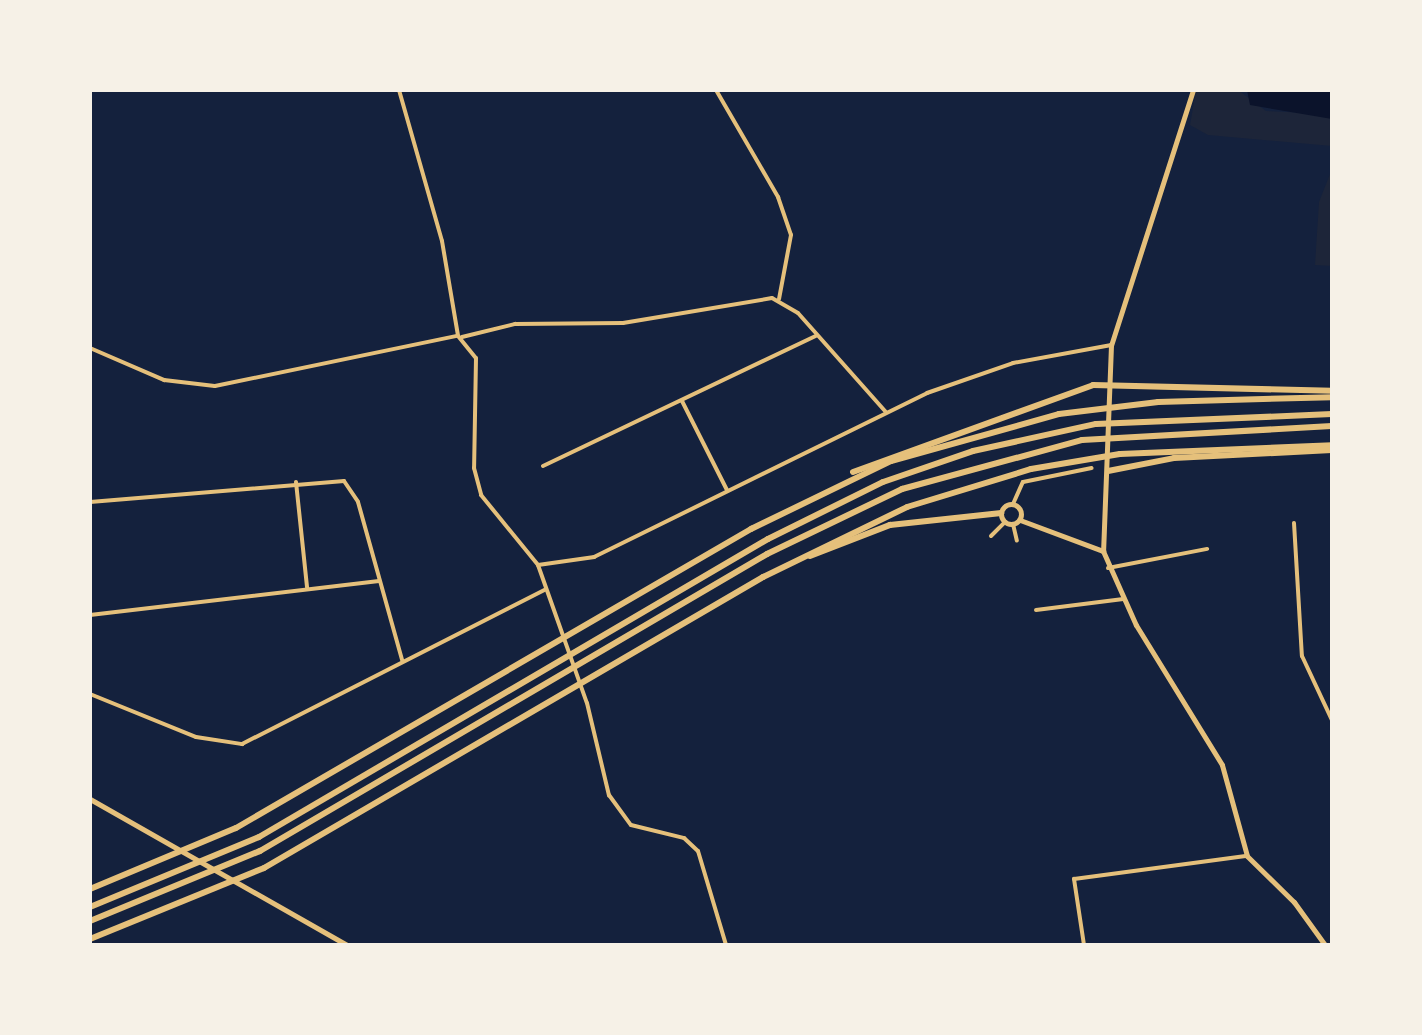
<!DOCTYPE html>
<style>
body{margin:0}
#map{position:relative;width:1422px;height:1035px;overflow:hidden;background:#14213d;font-family:"Titillium Web",sans-serif}
div>[style]{position:absolute}
[style*='--x']{left:calc(var(--x)*1px);top:calc(var(--y)*1px);width:calc(var(--w)*1px);rotate:calc(var(--a)*1deg)}
.green>*{inset:0;background:#1d2539}
.water>*{inset:0;background:#0b132b}
.minor>*{height:4px;margin:-2px;padding:0 2px;transform-origin:2px;border-radius:2px;background:#e5c07b}
.tertiary>*{height:5px;margin:-2.5px;padding:0 2.5px;transform-origin:2.5px;border-radius:2.5px;background:#e5c07b}
.tertiary>.ring{margin:-2.5px;padding:0;box-sizing:content-box;background:none;border:5px solid #e5c07b;border-radius:50%}
.trunk>*{height:6px;margin:-3px;padding:0 3px;transform-origin:3px;border-radius:3px;background:#e5c07b}
.motorway>*{height:6px;margin:-3px;padding:0 3px;transform-origin:3px;border-radius:3px;background:#e5c07b}
span{translate:-50% -50%;white-space:nowrap;text-align:center;line-height:1.15;-webkit-text-stroke:9px #f6f1e7;paint-order:stroke}
.frame{position:absolute;inset:0;border:92px solid #f6f1e7;pointer-events:none}
</style>
<div id="map">
<div class="green">
<i style="clip-path:polygon(1196px 90px,1238px 90px,1266px 111px,1332px 114px,1332px 146px,1208px 135px,1190px 125px)"></i>
<i style="clip-path:polygon(1332px 169px,1332px 266px,1315px 265px,1319px 202px)"></i>
</div>
<div class="water">
<i style="clip-path:polygon(1247px 90px,1332px 90px,1332px 119px,1250px 105px)"></i>
</div>
<div class="minor">
<i style="--x:399;--y:90;--w:157;--a:74.1"></i>
<i style="--x:442;--y:241;--w:96;--a:80.4"></i>
<i style="--x:716;--y:90;--w:124;--a:59.9"></i>
<i style="--x:778;--y:197;--w:40;--a:71.1"></i>
<i style="--x:791;--y:235;--w:65;--a:100.6"></i>
<i style="--x:458;--y:336;--w:28;--a:51"></i>
<i style="--x:476;--y:358;--w:110;--a:91"></i>
<i style="--x:474;--y:468;--w:28;--a:75"></i>
<i style="--x:481;--y:495;--w:90;--a:50.8"></i>
<i style="--x:538;--y:565;--w:146;--a:70.5"></i>
<i style="--x:587;--y:703;--w:95;--a:76.6"></i>
<i style="--x:609;--y:795;--w:37;--a:54"></i>
<i style="--x:631;--y:825;--w:55;--a:13.8"></i>
<i style="--x:684;--y:838;--w:19;--a:43"></i>
<i style="--x:698;--y:851;--w:98;--a:73.4"></i>
<i style="--x:462;--y:337;--w:55;--a:-13.8"></i>
<i style="--x:515;--y:324;--w:108;--a:-0.5"></i>
<i style="--x:623;--y:323;--w:151;--a:-9.5"></i>
<i style="--x:772;--y:298;--w:30;--a:30"></i>
<i style="--x:798;--y:313;--w:132;--a:48.4"></i>
<i style="--x:90;--y:348;--w:81;--a:23.4"></i>
<i style="--x:164;--y:380;--w:51;--a:6.7"></i>
<i style="--x:215;--y:386;--w:247;--a:-11.7"></i>
<i style="--x:682;--y:401;--w:100;--a:63.2"></i>
<i style="--x:543;--y:466;--w:302;--a:-25.5"></i>
<i style="--x:296;--y:482;--w:106;--a:84"></i>
<i style="--x:90;--y:502;--w:255;--a:-4.7"></i>
<i style="--x:344;--y:481;--w:25;--a:56"></i>
<i style="--x:358;--y:502;--w:164;--a:74.4"></i>
<i style="--x:1013;--y:504;--w:24;--a:-66"></i>
<i style="--x:1023;--y:482;--w:70;--a:-11.5"></i>
<i style="--x:1294;--y:523;--w:133;--a:86.6"></i>
<i style="--x:1302;--y:656;--w:71;--a:64.9"></i>
<i style="--x:1013;--y:524;--w:17;--a:77"></i>
<i style="--x:991;--y:536;--w:20;--a:-45"></i>
<i style="--x:538;--y:565;--w:57;--a:-8.1"></i>
<i style="--x:594;--y:557;--w:371;--a:-26.2"></i>
<i style="--x:927;--y:393;--w:91;--a:-19.2"></i>
<i style="--x:1013;--y:363;--w:100;--a:-10.4"></i>
<i style="--x:1108;--y:568;--w:101;--a:-10.9"></i>
<i style="--x:1036;--y:610;--w:88;--a:-7.2"></i>
<i style="--x:90;--y:615;--w:291;--a:-6.7"></i>
<i style="--x:90;--y:694;--w:114;--a:22.1"></i>
<i style="--x:196;--y:737;--w:47;--a:8.7"></i>
<i style="--x:242;--y:744;--w:341;--a:-27"></i>
<i style="--x:1084;--y:945;--w:67;--a:-98.6"></i>
<i style="--x:1074;--y:879;--w:175;--a:-7.6"></i>
</div>
<div class="tertiary">
<i style="--x:1193;--y:90;--w:268;--a:107.8"></i>
<i style="--x:1111;--y:345;--w:206;--a:92.2"></i>
<i style="--x:1103;--y:551;--w:81;--a:66"></i>
<i style="--x:1136;--y:625;--w:164;--a:58.4"></i>
<i style="--x:1222;--y:765;--w:94;--a:74.6"></i>
<i style="--x:1247;--y:856;--w:66;--a:44.4"></i>
<i style="--x:1294;--y:902;--w:53;--a:54.2"></i>
<i class="ring" style="left:1001px;top:504px;width:15px;height:15px"></i>
<i style="--x:1020;--y:520;--w:89;--a:20.5"></i>
<i style="--x:90;--y:799;--w:296;--a:29.6"></i>
</div>
<div class="trunk">
<i style="--x:1108;--y:471;--w:67;--a:-11.1"></i>
<i style="--x:1174;--y:458;--w:158;--a:-2.9"></i>
<i style="--x:853;--y:472;--w:255;--a:-19.9"></i>
<i style="--x:1093;--y:385;--w:239;--a:1.4"></i>
<i style="--x:810;--y:556;--w:86;--a:-21.2"></i>
<i style="--x:890;--y:525;--w:112;--a:-6.2"></i>
<i style="--x:90;--y:889;--w:158;--a:-22.7"></i>
<i style="--x:236;--y:828;--w:596;--a:-30.14"></i>
<i style="--x:751;--y:529;--w:156;--a:-25.9"></i>
<i style="--x:891;--y:461;--w:174;--a:-15.6"></i>
<i style="--x:1059;--y:414;--w:100;--a:-6.9"></i>
<i style="--x:1158;--y:402;--w:174;--a:-1.6"></i>
<i style="--x:90;--y:939;--w:188;--a:-22.2"></i>
<i style="--x:264;--y:868;--w:578;--a:-30.25"></i>
<i style="--x:763;--y:577;--w:160;--a:-25.9"></i>
<i style="--x:907;--y:507;--w:130;--a:-17"></i>
<i style="--x:1031;--y:469;--w:90;--a:-9.6"></i>
<i style="--x:1120;--y:454;--w:212;--a:-2.4"></i>
</div>
<div class="motorway">
<i style="--x:90;--y:907;--w:183;--a:-22.5"></i>
<i style="--x:259;--y:837;--w:590;--a:-30.35"></i>
<i style="--x:768;--y:539;--w:128;--a:-26.4"></i>
<i style="--x:883;--y:482;--w:95;--a:-19"></i>
<i style="--x:973;--y:451;--w:126;--a:-12.4"></i>
<i style="--x:1096;--y:424;--w:236;--a:-2.4"></i>
<i style="--x:90;--y:921;--w:184;--a:-22.4"></i>
<i style="--x:260;--y:851;--w:588;--a:-30.36"></i>
<i style="--x:767;--y:554;--w:150;--a:-25.7"></i>
<i style="--x:902;--y:489;--w:187;--a:-15.2"></i>
<i style="--x:1082;--y:440;--w:250;--a:-3.2"></i>
</div>
<div class="frame"></div>
</div>
